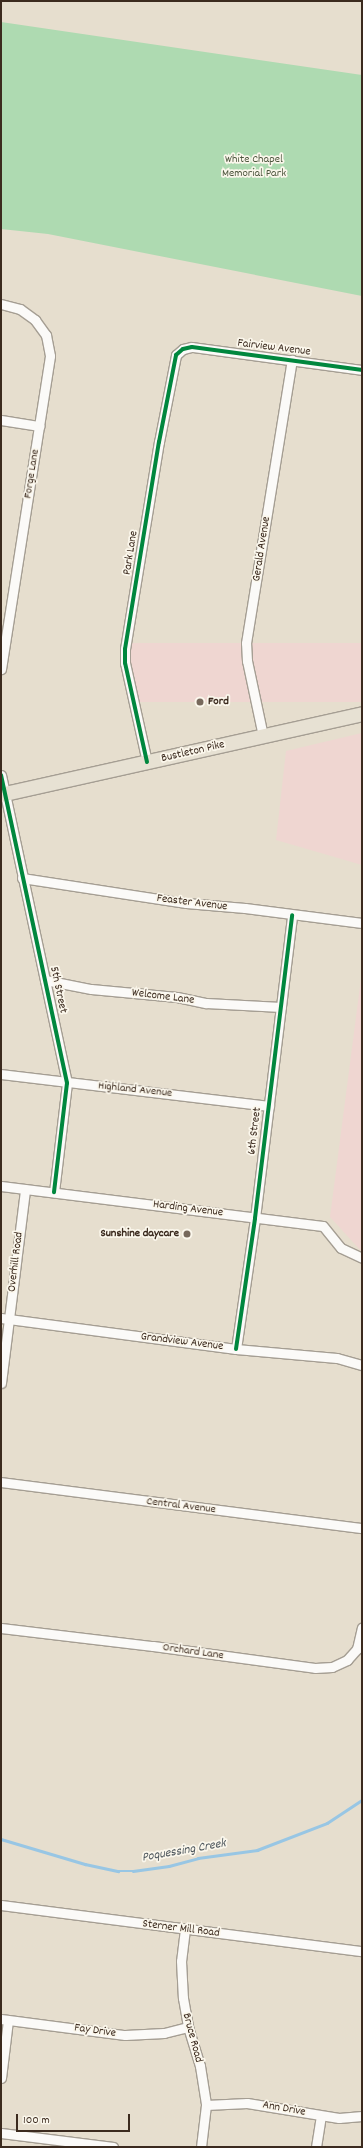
<!DOCTYPE html>
<style>
body{margin:0}
#map{position:relative;width:363px;height:2148px;overflow:hidden;background:#e6dece;font-family:Dekko,sans-serif}
div>[style]{position:absolute}
[style*='--x']{left:calc(var(--x)*1px);top:calc(var(--y)*1px);width:calc(var(--w)*1px);rotate:calc(var(--a)*1deg)}
.built>*{inset:0;background:#efd6d1;transform-origin:0 0}
.green>*{inset:0;background:#aedab1}
.stream>*{height:2.5px;margin:-1.25px;padding:0 1.25px;transform-origin:1.25px;border-radius:1.25px;background:#98c6e4}
.roads{filter:drop-shadow(1px 0 #a59e93) drop-shadow(-1px 0 #a59e93) drop-shadow(0 1px #a59e93) drop-shadow(0 -1px #a59e93)}
.street>*{height:9px;margin:-4.5px;padding:0 4.5px;transform-origin:4.5px;border-radius:4.5px;background:#fbfaf8}
.primary>*{height:14px;margin:-7px;padding:0 7px;transform-origin:7px;border-radius:7px;background:#e7e1d3}
.cycleway>*{height:4px;margin:-2px;padding:0 2px;transform-origin:2px;border-radius:2px;background:#00873e}
.dots>*{width:11px;height:11px;translate:-50% -50%;box-sizing:border-box;border:2px solid #fbf7ec;border-radius:50%}
span{translate:-50% -50%;white-space:nowrap;text-align:center;line-height:1.15;-webkit-text-stroke:3.5px #fbf7ec;paint-order:stroke}
.park-label{font-size:12px;color:#4c553d}
.street-label{font-size:12px;color:#3b2a1e}
.poi-label{font-size:12px;color:#3b2a1e;font-weight:700}
.left{translate:0 -50%;text-align:left}
.right{translate:-100% -50%;text-align:right}
.water-label{font-size:13px;color:#4d565c;font-style:italic}
.frame{position:absolute;inset:0;border:2px solid #3b2a1e;pointer-events:none}
.scale{position:absolute;left:16px;top:2114px;width:114px;height:18px;box-sizing:border-box;border:2px solid #3b2a1e;border-top:0;padding-left:5px;font-size:12px;line-height:14px;white-space:nowrap;color:#3b2a1e;-webkit-text-stroke:3px #fbf7ec;paint-order:stroke}
</style>
<div id="map">
<div class="built">
<i style="left:362px;top:643px;width:59px;height:231px;rotate:90deg"></i>
<i style="clip-path:polygon(362px 733px,362px 865px,276px 840px,286px 751px)"></i>
<i style="clip-path:polygon(362px 971px,362px 1252px,330px 1217px)"></i>
</div>
<div class="green">
<i style="clip-path:polygon(1px 22px,362px 75px,362px 296px,48px 234px,1px 229px)"></i>
</div>
<div class="stream">
<i style="--x:1;--y:1839;--w:88;--a:16.6"></i>
<i style="--x:85;--y:1864;--w:34;--a:12"></i>
<i style="--x:118;--y:1871;--w:15;--a:0"></i>
<i style="--x:133;--y:1871;--w:36;--a:-8"></i>
<i style="--x:169;--y:1866;--w:30;--a:-15"></i>
<i style="--x:198;--y:1858;--w:60;--a:-7.7"></i>
<i style="--x:257;--y:1850;--w:75;--a:-21.1"></i>
<i style="--x:327;--y:1823;--w:42;--a:-33.3"></i>
</div>
<div class="roads">
<div class="street">
<i style="--x:1;--y:304;--w:20;--a:15"></i>
<i style="--x:20;--y:309;--w:19;--a:36"></i>
<i style="--x:35;--y:320;--w:19;--a:54"></i>
<i style="--x:46;--y:335;--w:21;--a:79"></i>
<i style="--x:50;--y:356;--w:317;--a:98.9"></i>
<i style="--x:1;--y:420;--w:39;--a:9"></i>
<i style="--x:263;--y:736;--w:77;--a:-102"></i>
<i style="--x:247;--y:661;--w:18;--a:-93"></i>
<i style="--x:246;--y:643;--w:287;--a:-80.8"></i>
<i style="--x:147;--y:762;--w:101;--a:-102.5"></i>
<i style="--x:125;--y:663;--w:14;--a:-90"></i>
<i style="--x:125;--y:649;--w:210;--a:-80.7"></i>
<i style="--x:159;--y:442;--w:89;--a:-78.9"></i>
<i style="--x:176;--y:355;--w:9;--a:-41"></i>
<i style="--x:183;--y:349;--w:9;--a:-13"></i>
<i style="--x:192;--y:347;--w:172;--a:7.7"></i>
<i style="--x:1;--y:775;--w:315;--a:77.9"></i>
<i style="--x:67;--y:1083;--w:110;--a:96.8"></i>
<i style="--x:22;--y:878;--w:166;--a:8.7"></i>
<i style="--x:186;--y:903;--w:59;--a:4.8"></i>
<i style="--x:245;--y:908;--w:118;--a:7.3"></i>
<i style="--x:45;--y:980;--w:47;--a:11.1"></i>
<i style="--x:91;--y:989;--w:86;--a:5.3"></i>
<i style="--x:177;--y:997;--w:30;--a:12"></i>
<i style="--x:206;--y:1003;--w:75;--a:3.1"></i>
<i style="--x:1;--y:1074;--w:270;--a:6.8"></i>
<i style="--x:1;--y:1186;--w:324;--a:7.1"></i>
<i style="--x:323;--y:1226;--w:28;--a:51"></i>
<i style="--x:341;--y:1248;--w:23;--a:25"></i>
<i style="--x:1;--y:1318;--w:237;--a:7.5"></i>
<i style="--x:236;--y:1349;--w:101;--a:5.1"></i>
<i style="--x:337;--y:1358;--w:26;--a:16"></i>
<i style="--x:236;--y:1349;--w:132;--a:-81.7"></i>
<i style="--x:255;--y:1218;--w:305;--a:-83"></i>
<i style="--x:1;--y:1383;--w:195;--a:-82.9"></i>
<i style="--x:1;--y:1482;--w:364;--a:7.3"></i>
<i style="--x:1;--y:1628;--w:153;--a:6.8"></i>
<i style="--x:153;--y:1646;--w:163;--a:7.7"></i>
<i style="--x:315;--y:1668;--w:17;--a:-3"></i>
<i style="--x:332;--y:1667;--w:17;--a:-25"></i>
<i style="--x:347;--y:1660;--w:15;--a:-48"></i>
<i style="--x:357;--y:1649;--w:22;--a:-77"></i>
<i style="--x:1;--y:1905;--w:364;--a:7.3"></i>
<i style="--x:185;--y:1929;--w:32;--a:97"></i>
<i style="--x:181;--y:1961;--w:37;--a:87"></i>
<i style="--x:183;--y:1998;--w:29;--a:80"></i>
<i style="--x:188;--y:2027;--w:41;--a:72.9"></i>
<i style="--x:200;--y:2066;--w:39;--a:81"></i>
<i style="--x:206;--y:2105;--w:42;--a:96.8"></i>
<i style="--x:1;--y:2019;--w:125;--a:7.4"></i>
<i style="--x:125;--y:2035;--w:39;--a:-3"></i>
<i style="--x:164;--y:2033;--w:25;--a:-14"></i>
<i style="--x:1;--y:2078;--w:58;--a:-83.1"></i>
<i style="--x:206;--y:2105;--w:41;--a:-2.8"></i>
<i style="--x:247;--y:2103;--w:93;--a:9.3"></i>
<i style="--x:339;--y:2118;--w:23;--a:-5"></i>
<i style="--x:1;--y:2133;--w:113;--a:7.1"></i>
<i style="--x:316;--y:2147;--w:31;--a:-81"></i>
</div>
<div class="primary">
<i style="--x:1;--y:795;--w:370;--a:-12.6"></i>
</div>
</div>
<div class="cycleway">
<i style="--x:147;--y:762;--w:101;--a:-102.5"></i>
<i style="--x:125;--y:663;--w:14;--a:-90"></i>
<i style="--x:125;--y:649;--w:210;--a:-80.7"></i>
<i style="--x:159;--y:442;--w:89;--a:-78.9"></i>
<i style="--x:176;--y:355;--w:9;--a:-41"></i>
<i style="--x:183;--y:349;--w:9;--a:-13"></i>
<i style="--x:192;--y:347;--w:172;--a:7.7"></i>
<i style="--x:1;--y:775;--w:315;--a:77.9"></i>
<i style="--x:67;--y:1083;--w:110;--a:96.8"></i>
<i style="--x:236;--y:1349;--w:132;--a:-81.7"></i>
<i style="--x:255;--y:1218;--w:305;--a:-83"></i>
</div>
<div class="dots">
<i style="left:200px;top:702px;background:#77695c"></i>
<i style="left:187px;top:1234px;background:#77695c"></i>
</div>
<div class="park-label">
<span style="left:254px;top:167px">White Chapel<br>Memorial Park</span>
</div>
<div class="street-label">
<span style="left:274px;top:348px;rotate:7deg">Fairview Avenue</span>
<span style="left:32px;top:474px;rotate:-81deg">Forge Lane</span>
<span style="left:262px;top:549px;rotate:-81deg">Gerald Avenue</span>
<span style="left:131px;top:553px;rotate:-81deg">Park Lane</span>
<span style="left:193px;top:752px;rotate:-13deg">Bustleton Pike</span>
<span style="left:192px;top:903px;rotate:7deg">Feaster Avenue</span>
<span style="left:58px;top:990px;rotate:78deg">5th Street</span>
<span style="left:163px;top:997px;rotate:7deg">Welcome Lane</span>
<span style="left:135px;top:1090px;rotate:6deg">Highland Avenue</span>
<span style="left:255px;top:1131px;rotate:-83deg">6th Street</span>
<span style="left:188px;top:1209px;rotate:7deg">Harding Avenue</span>
<span style="left:16px;top:1262px;rotate:-83deg">Overhill Road</span>
<span style="left:182px;top:1342px;rotate:7deg">Grandview Avenue</span>
<span style="left:181px;top:1506px;rotate:7deg">Central Avenue</span>
<span style="left:193px;top:1652px;rotate:8deg">Orchard Lane</span>
<span style="left:181px;top:1929px;rotate:7deg">Sterner Mill Road</span>
<span style="left:95px;top:2031px;rotate:8deg">Fay Drive</span>
<span style="left:192px;top:2038px;rotate:75deg">Bruce Road</span>
<span style="left:284px;top:2109px;rotate:10deg">Ann Drive</span>
</div>
<div class="poi-label">
<span class="left" style="left:208px;top:702px">Ford</span>
<span class="right" style="left:179px;top:1234px">Sunshine daycare</span>
</div>
<div class="water-label">
<span style="left:184px;top:1852px;rotate:-10deg">Poquessing Creek</span>
</div>
<div class="frame"></div>
<div class="scale">100 m</div>
</div>
